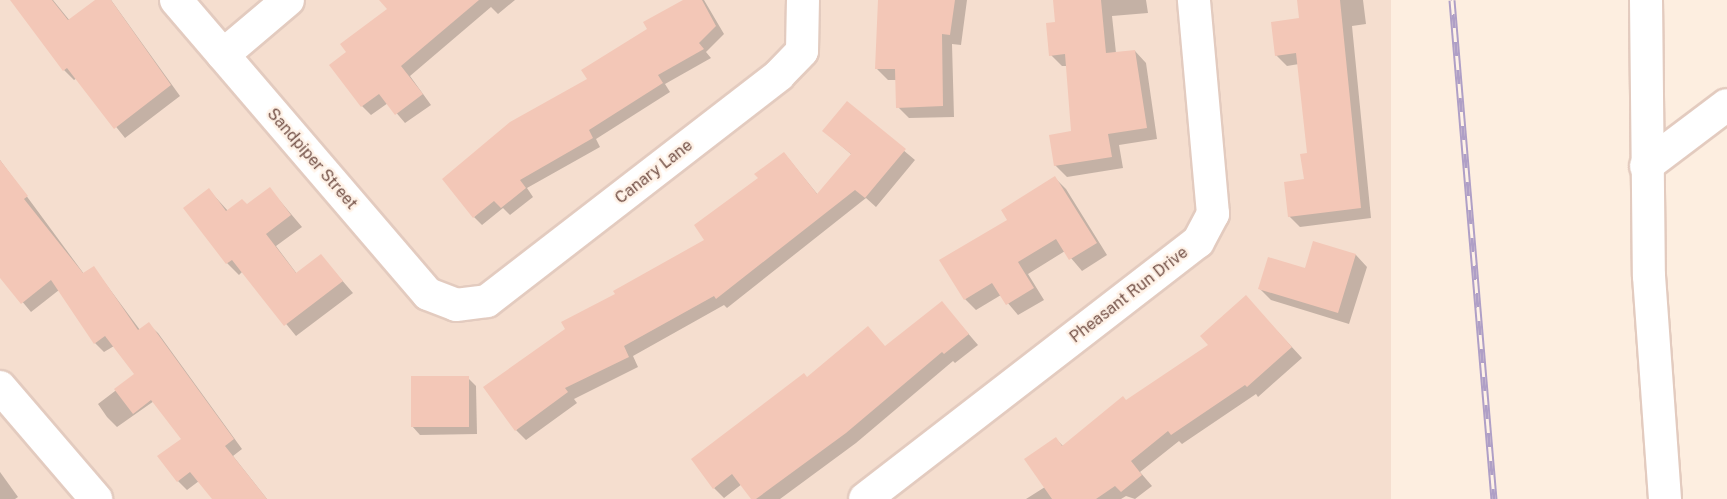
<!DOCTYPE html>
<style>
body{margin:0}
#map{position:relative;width:1727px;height:499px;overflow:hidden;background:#fdeee0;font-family:"Public Sans",sans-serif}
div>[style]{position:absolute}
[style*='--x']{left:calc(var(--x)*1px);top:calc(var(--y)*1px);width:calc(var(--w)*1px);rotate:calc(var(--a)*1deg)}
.residential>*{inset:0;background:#f5decf;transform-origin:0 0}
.shadow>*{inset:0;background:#0003}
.building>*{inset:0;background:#f3c7b7;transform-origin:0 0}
.roads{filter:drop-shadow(2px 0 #e3cbbf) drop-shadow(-2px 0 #e3cbbf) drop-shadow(0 2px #e3cbbf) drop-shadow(0 -2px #e3cbbf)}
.minor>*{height:32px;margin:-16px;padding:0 16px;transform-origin:16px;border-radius:16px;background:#fff}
.rail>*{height:7px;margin-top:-3.5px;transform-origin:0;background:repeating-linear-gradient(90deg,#fff2e7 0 14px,#af9fc6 0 28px);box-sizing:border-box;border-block:2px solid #af9fc6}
span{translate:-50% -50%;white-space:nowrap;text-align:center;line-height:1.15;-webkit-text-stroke:5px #fff2e7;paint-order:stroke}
.street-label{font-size:16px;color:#745147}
</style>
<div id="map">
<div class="residential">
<i style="left:0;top:0;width:1391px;height:499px"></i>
</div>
<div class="shadow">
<i style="clip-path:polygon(12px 0,53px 0,70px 21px,97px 0,111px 0,180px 96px,125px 138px,77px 78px,74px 80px,64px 70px)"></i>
<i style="clip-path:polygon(400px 0,515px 0,498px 14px,491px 7px,410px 76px,431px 105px,405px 123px,388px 103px,371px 115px,362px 106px,348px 53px)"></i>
<i style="clip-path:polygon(686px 0,704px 0,724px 34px,706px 52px,711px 58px,665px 84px,670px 92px,596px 139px,600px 147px,527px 188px,533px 197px,510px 215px,503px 208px,482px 225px,474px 217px,589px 79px)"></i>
<i style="clip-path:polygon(880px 0,967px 0,961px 45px,952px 44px,954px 117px,909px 118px,898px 107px,897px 80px,888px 80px,877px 69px)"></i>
<i style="clip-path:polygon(1055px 0,1146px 0,1148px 13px,1112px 16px,1116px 53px,1135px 51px,1146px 63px,1157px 139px,1119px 145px,1123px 168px,1067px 177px,1055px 165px,1072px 133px,1068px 66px,1062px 66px,1051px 55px,1057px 24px)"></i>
<i style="clip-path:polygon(1299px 0,1363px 0,1366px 24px,1352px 26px,1371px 218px,1300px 227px,1289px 216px,1305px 180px,1309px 154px,1299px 64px,1287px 66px,1276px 55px,1301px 19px)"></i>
<i style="clip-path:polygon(847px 103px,915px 160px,876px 207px,866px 198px,727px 308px,724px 305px,633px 356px,638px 367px,574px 399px,577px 403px,526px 440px,516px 430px,617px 295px,707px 240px,784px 153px,818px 195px,852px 155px,824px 131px)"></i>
<i style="clip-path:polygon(0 160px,84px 274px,94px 268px,140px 330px,148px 324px,158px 333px,242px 449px,233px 456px,267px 499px,214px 499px,199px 481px,187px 490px,178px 481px,183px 439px,154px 401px,117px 427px,107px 417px,98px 404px,136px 375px,114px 346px,104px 352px,95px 343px,59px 290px,31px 312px,0 275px)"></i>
<i style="clip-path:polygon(1055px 178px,1066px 189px,1107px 255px,1082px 271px,1065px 251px,1028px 274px,1044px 300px,1018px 315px,1001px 295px,976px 310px,965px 299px,1009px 220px)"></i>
<i style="clip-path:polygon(270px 189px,302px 227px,276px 246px,297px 274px,321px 256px,353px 293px,296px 336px,243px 271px,239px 275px,227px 263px,185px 208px,209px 190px,228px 211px,247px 206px)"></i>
<i style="clip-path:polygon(1314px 243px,1356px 255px,1367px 267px,1349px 324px,1271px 300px,1260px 289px,1305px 270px)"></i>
<i style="clip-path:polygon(942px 303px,978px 345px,955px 363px,953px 361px,856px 443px,780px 499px,753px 499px,742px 484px,724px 498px,714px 488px,808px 379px,886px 348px)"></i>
<i style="clip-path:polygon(1256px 308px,1302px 358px,1258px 397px,1256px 394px,1182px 444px,1179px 441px,1140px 472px,1152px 486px,1135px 499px,1126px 496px,1121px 499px,1026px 499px,1045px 487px,1056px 439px,1064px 447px,1211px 345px)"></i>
<i style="clip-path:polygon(468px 378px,476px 386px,477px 434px,420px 435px,412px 426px)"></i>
<i style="clip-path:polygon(0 472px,18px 497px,15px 499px,0 499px)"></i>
</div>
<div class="building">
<i style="clip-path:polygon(10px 0,52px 0,68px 20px,95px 0,111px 0,171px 85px,114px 129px,67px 68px,63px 71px)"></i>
<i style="clip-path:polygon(379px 0,479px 0,401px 66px,423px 94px,395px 115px,379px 94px,361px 107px,329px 65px,346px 52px,340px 44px,387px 9px)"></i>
<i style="clip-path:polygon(683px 0,702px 0,716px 26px,699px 43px,704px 49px,658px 75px,663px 83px,589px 130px,593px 138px,520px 180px,526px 188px,501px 208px,494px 201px,473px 218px,442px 179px,510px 122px,587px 79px,581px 70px,647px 29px,643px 22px)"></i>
<i style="clip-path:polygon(878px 0,955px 0,950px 35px,942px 34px,943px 106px,896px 108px,895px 69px,875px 69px)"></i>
<i style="clip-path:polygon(1053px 0,1101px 0,1106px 53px,1135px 50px,1147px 128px,1108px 134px,1112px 157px,1054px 166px,1049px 135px,1071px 131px,1065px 54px,1049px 56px,1046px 23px,1055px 22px)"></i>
<i style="clip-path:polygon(1297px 0,1340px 0,1361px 208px,1288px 217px,1284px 182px,1304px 179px,1300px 154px,1307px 153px,1296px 53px,1275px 56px,1271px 22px,1299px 18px)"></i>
<i style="clip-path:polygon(847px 101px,906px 149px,865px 198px,855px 190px,716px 299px,714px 296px,624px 346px,629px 357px,565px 388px,568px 392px,515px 431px,483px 387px,565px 329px,561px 322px,615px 294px,613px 291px,704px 240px,694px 225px,758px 178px,754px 174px,784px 152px,817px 194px,851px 154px,822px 131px)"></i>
<i style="clip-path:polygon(0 160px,28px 196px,24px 199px,83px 273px,94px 266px,138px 330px,149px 322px,234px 439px,225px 446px,267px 499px,212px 499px,190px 472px,177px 482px,157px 456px,181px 439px,151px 400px,133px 414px,114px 389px,134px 374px,105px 336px,94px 344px,51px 280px,21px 304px,0 278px)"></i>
<i style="clip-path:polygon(1055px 176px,1097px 243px,1069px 260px,1056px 239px,1018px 262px,1034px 288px,1006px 305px,992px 283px,964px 300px,939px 260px,1007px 220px,1001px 210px)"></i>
<i style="clip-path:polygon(270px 187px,291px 215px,266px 234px,296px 273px,321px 254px,343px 281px,284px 326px,232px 260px,226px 264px,183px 208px,209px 188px,226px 211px,242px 199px,247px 204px)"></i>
<i style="clip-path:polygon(1313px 241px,1356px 254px,1338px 313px,1258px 289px,1268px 257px,1305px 268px)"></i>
<i style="clip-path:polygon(1246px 295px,1292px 347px,1247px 387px,1245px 385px,1171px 435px,1168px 431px,1131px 461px,1142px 475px,1121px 492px,1115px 486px,1096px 499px,1052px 499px,1024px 459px,1056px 437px,1062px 446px,1123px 396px,1126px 400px,1208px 345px,1200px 336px)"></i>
<i style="clip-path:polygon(942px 301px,969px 334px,944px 354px,942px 352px,846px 433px,756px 499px,751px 499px,732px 474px,713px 489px,691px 459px,804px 373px,807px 377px,868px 326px,885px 346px)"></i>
<i style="left:469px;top:376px;width:51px;height:58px;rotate:90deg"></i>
</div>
<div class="roads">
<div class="minor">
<i style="--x:176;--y:0;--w:387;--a:49.4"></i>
<i style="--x:428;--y:294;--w:30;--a:21"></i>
<i style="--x:456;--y:305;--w:31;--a:-7"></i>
<i style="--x:487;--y:301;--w:369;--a:-37.7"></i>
<i style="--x:779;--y:75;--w:33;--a:-46"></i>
<i style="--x:802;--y:51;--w:51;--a:-88.9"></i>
<i style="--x:1646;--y:0;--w:276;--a:89.4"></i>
<i style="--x:1649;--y:276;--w:224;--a:85.9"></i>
<i style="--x:223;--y:55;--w:85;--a:-40.2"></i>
<i style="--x:1646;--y:166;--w:101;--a:-37"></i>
<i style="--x:0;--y:387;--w:148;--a:49.4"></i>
<i style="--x:865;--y:499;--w:421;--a:-37.7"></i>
<i style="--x:1198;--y:242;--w:32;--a:-62"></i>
<i style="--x:1213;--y:214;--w:215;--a:-95.1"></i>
</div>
</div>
<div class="rail">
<i style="--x:1452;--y:0;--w:501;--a:85.19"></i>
</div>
<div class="street-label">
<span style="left:312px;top:159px;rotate:49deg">Sandpiper Street</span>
<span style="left:654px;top:172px;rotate:-38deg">Canary Lane</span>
<span style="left:1129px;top:295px;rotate:-38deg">Pheasant Run Drive</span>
</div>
</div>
